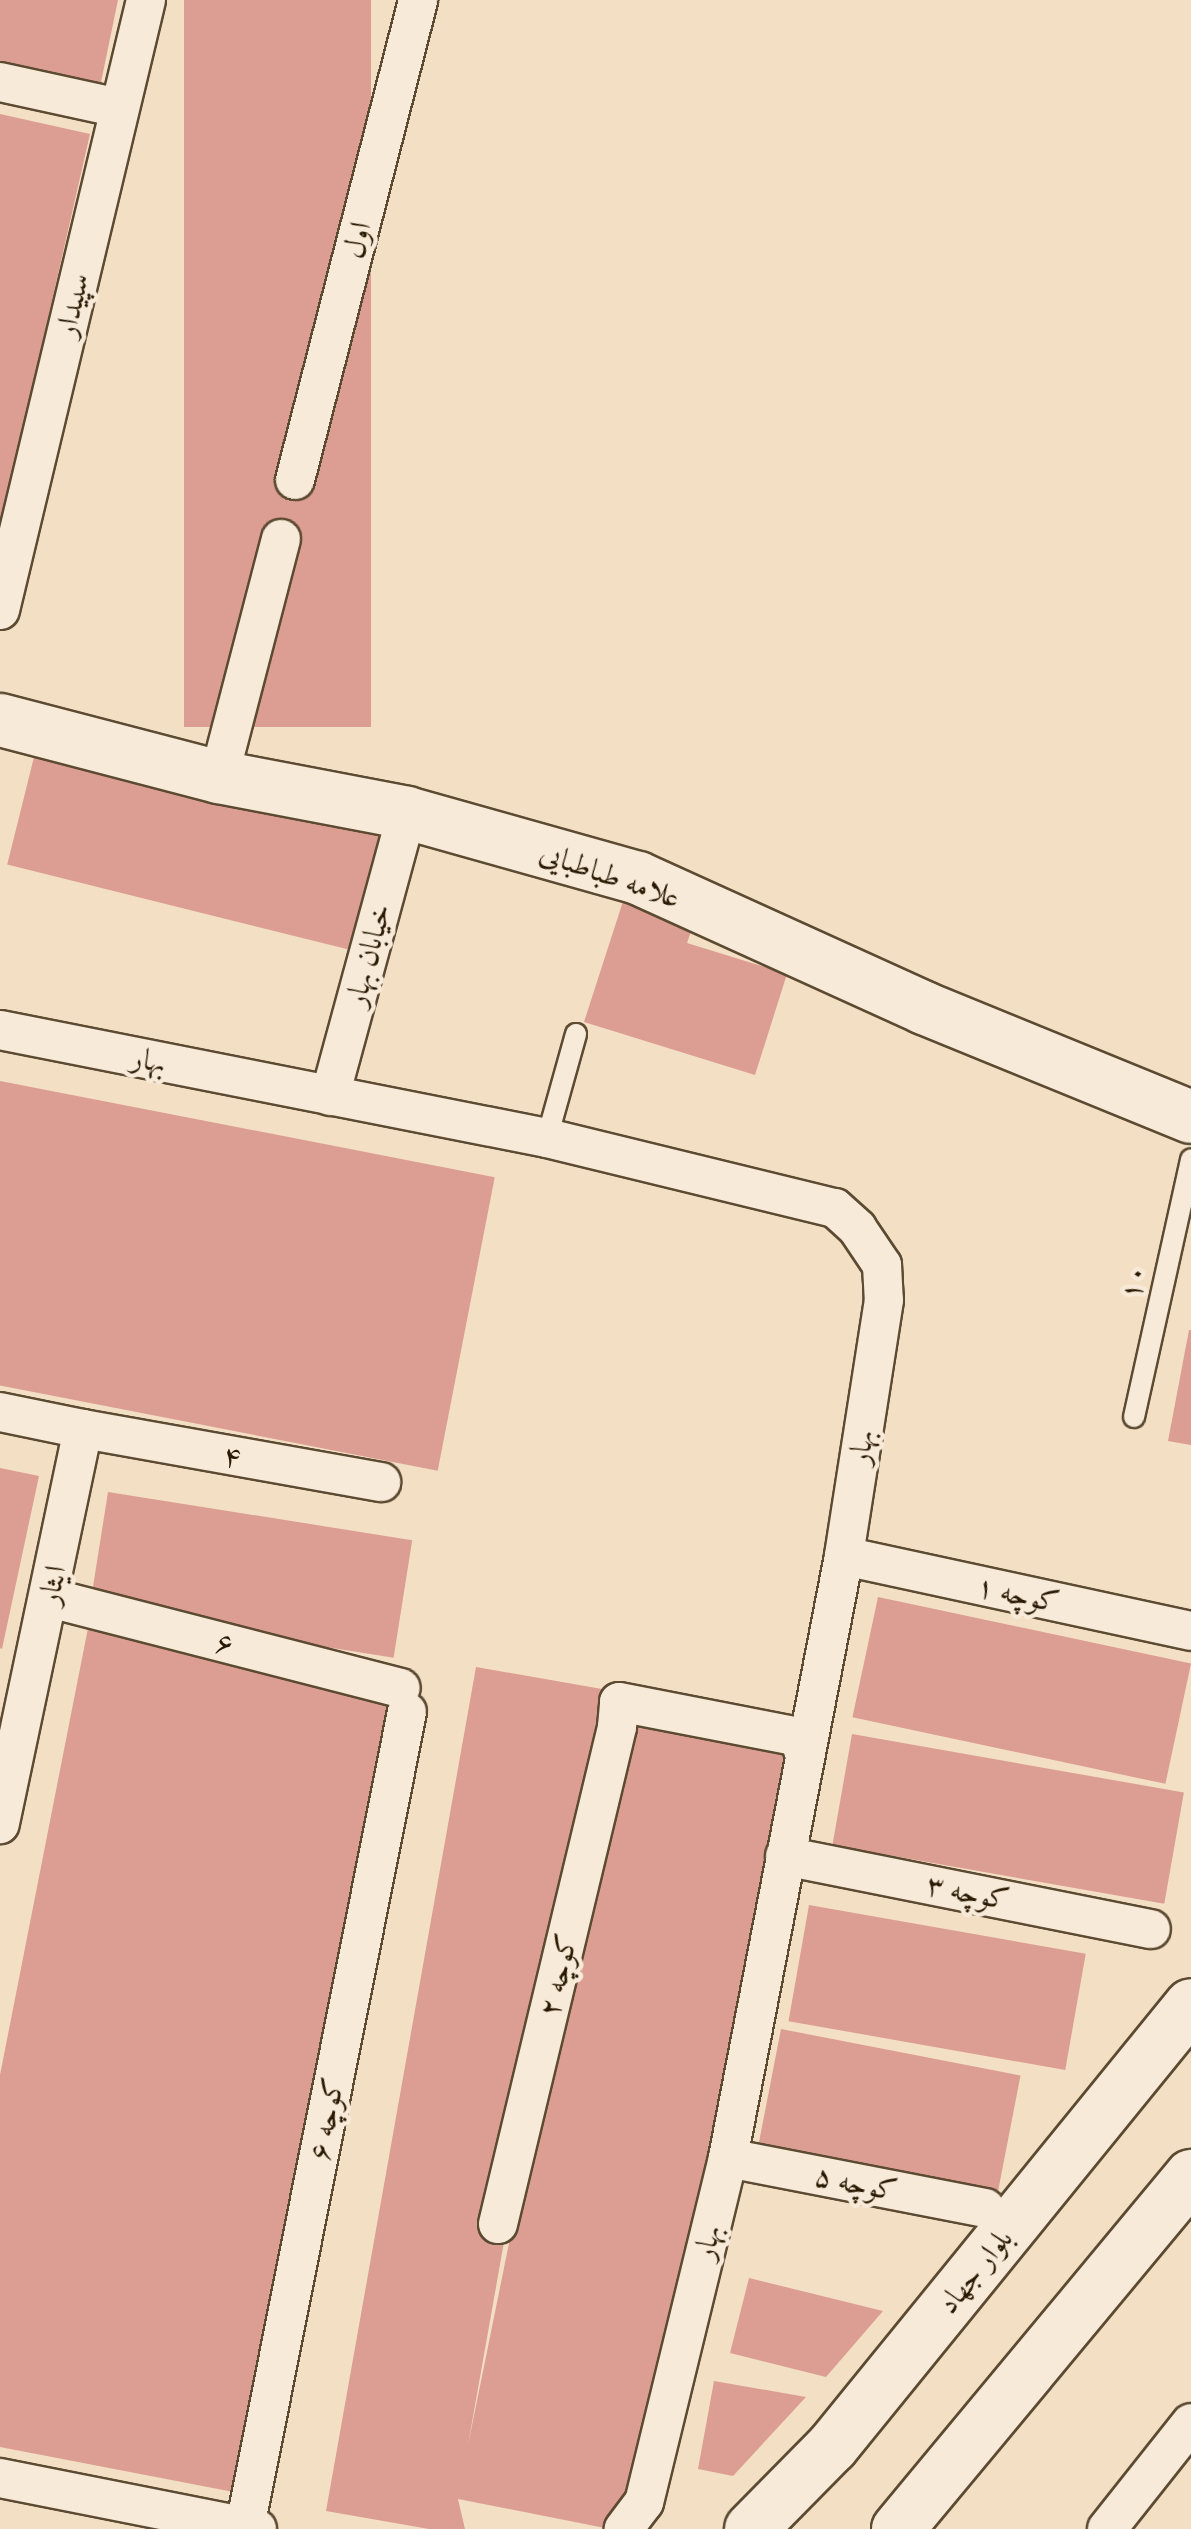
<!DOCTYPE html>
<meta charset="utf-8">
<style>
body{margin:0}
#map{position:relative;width:1191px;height:2529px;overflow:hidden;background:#f3dfc3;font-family:"IM FELL Great Primer",Amiri,serif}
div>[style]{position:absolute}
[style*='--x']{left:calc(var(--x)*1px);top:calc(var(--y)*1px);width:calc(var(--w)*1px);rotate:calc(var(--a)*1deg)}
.building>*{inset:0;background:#dc9e92;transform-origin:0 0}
.roads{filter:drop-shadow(2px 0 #5c4a32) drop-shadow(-2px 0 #5c4a32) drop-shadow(0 2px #5c4a32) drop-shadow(0 -2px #5c4a32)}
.lane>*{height:20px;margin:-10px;padding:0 10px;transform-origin:10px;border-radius:10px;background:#f7ead8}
.street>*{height:38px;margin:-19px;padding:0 19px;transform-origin:19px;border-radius:19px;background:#f7ead8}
.secondary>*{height:52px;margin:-26px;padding:0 26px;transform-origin:26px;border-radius:26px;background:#f7ead8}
span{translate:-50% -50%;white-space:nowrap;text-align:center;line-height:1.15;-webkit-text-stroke:9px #f7ead8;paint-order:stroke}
.street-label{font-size:30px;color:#2a1902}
</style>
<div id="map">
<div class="building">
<i style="clip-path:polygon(0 0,118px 0,100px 87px,0 67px)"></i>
<i style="left:184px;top:0;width:187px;height:727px"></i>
<i style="clip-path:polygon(0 114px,90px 134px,2px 520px,0 520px)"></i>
<i style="left:36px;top:749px;width:354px;height:119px;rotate:14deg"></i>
<i style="clip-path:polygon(626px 892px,697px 914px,687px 943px,787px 974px,755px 1075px,584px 1022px)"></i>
<i style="left:0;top:1081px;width:504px;height:299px;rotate:11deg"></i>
<i style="clip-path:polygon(1189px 1330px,1191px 1330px,1191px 1445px,1168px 1441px)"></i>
<i style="clip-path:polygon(0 1468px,39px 1476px,2px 1649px,0 1648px)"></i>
<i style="left:108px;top:1492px;width:308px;height:119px;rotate:9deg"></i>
<i style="left:878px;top:1597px;width:320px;height:123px;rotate:12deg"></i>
<i style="clip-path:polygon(88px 1628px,401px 1688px,244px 2494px,0 2447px,0 2075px)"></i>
<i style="clip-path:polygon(476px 1667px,602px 1689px,468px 2445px,619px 1702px,799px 1737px,644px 2502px,610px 2529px,458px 2499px,465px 2529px,429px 2529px,326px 2511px)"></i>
<i style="left:852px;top:1734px;width:337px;height:113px;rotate:10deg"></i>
<i style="left:809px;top:1905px;width:281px;height:118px;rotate:10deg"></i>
<i style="left:781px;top:2029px;width:244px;height:123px;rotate:11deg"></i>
<i style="clip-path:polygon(749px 2278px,883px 2311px,826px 2377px,730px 2353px)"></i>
<i style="clip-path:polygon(714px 2381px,806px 2397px,733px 2476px,698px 2469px)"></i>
</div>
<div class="roads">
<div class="lane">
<i style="--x:547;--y:1138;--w:108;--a:-74.4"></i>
<i style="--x:1134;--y:1417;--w:264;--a:-77.5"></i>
</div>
<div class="street">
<i style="--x:0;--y:82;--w:122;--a:12.3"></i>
<i style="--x:295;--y:480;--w:496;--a:-75.6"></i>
<i style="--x:0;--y:610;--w:627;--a:-76.54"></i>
<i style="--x:219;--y:777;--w:246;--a:-75.4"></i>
<i style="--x:0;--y:1030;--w:558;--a:11.17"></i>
<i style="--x:547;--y:1138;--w:296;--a:13.7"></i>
<i style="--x:835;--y:1208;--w:30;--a:42"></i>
<i style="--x:857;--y:1228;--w:45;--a:56"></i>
<i style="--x:882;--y:1265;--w:35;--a:87"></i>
<i style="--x:884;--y:1300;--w:259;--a:98.9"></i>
<i style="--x:844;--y:1556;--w:613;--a:100.91"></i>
<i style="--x:728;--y:2158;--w:354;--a:103.7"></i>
<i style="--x:644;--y:2502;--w:34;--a:127"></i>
<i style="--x:330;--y:1096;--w:293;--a:-74.8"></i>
<i style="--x:0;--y:1412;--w:85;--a:11.6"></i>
<i style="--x:83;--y:1429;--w:404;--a:101.9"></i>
<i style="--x:83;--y:1429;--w:303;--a:10.1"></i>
<i style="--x:844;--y:1556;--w:355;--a:12.2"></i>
<i style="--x:50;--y:1598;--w:362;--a:14.4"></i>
<i style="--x:785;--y:1856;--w:373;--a:11.3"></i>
<i style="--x:728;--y:2158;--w:262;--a:11"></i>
<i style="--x:498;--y:2224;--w:511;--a:-76.53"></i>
<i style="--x:617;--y:1727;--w:25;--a:-85"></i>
<i style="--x:619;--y:1702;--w:183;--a:11"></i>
<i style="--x:799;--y:1737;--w:17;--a:73"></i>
<i style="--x:0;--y:2478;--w:262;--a:11.2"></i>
<i style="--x:245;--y:2527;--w:831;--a:-78.76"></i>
<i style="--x:1107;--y:2529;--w:135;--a:-51.6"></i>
</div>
<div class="secondary">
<i style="--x:0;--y:720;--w:226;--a:14.6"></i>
<i style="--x:219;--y:777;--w:191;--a:10.8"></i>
<i style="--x:407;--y:813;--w:240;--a:15.7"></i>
<i style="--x:638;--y:878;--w:314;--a:24.4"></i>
<i style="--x:924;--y:1008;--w:288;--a:22.2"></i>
<i style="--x:751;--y:2529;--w:115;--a:-45.4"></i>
<i style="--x:832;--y:2447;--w:569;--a:-50.92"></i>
<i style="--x:898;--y:2529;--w:459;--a:-50.3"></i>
</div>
</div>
<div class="street-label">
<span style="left:357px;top:240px;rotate:-76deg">اول</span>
<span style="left:72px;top:305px;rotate:-77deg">سپیدار</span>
<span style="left:610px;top:875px;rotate:19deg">علامه طباطبایی</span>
<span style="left:368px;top:955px;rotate:-75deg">خیابان بهار</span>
<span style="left:149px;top:1060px;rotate:11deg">بهار</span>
<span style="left:1133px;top:1282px;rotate:-78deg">۱۰</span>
<span style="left:861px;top:1447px;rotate:-81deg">بهار</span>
<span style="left:232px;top:1456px;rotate:10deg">۴</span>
<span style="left:52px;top:1585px;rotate:-78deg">ایثار</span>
<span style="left:1018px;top:1594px;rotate:12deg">کوچه ۱</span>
<span style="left:225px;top:1643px;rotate:14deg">۶</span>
<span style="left:968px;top:1892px;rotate:11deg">کوچه ۳</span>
<span style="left:558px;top:1975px;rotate:-77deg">کوچه ۲</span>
<span style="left:326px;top:2119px;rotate:-79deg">کوچه ۶</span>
<span style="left:856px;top:2183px;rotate:11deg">کوچه ۵</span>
<span style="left:707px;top:2242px;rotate:-76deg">بهار</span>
<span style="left:975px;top:2271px;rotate:-51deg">بلوار جهاد</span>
</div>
</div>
